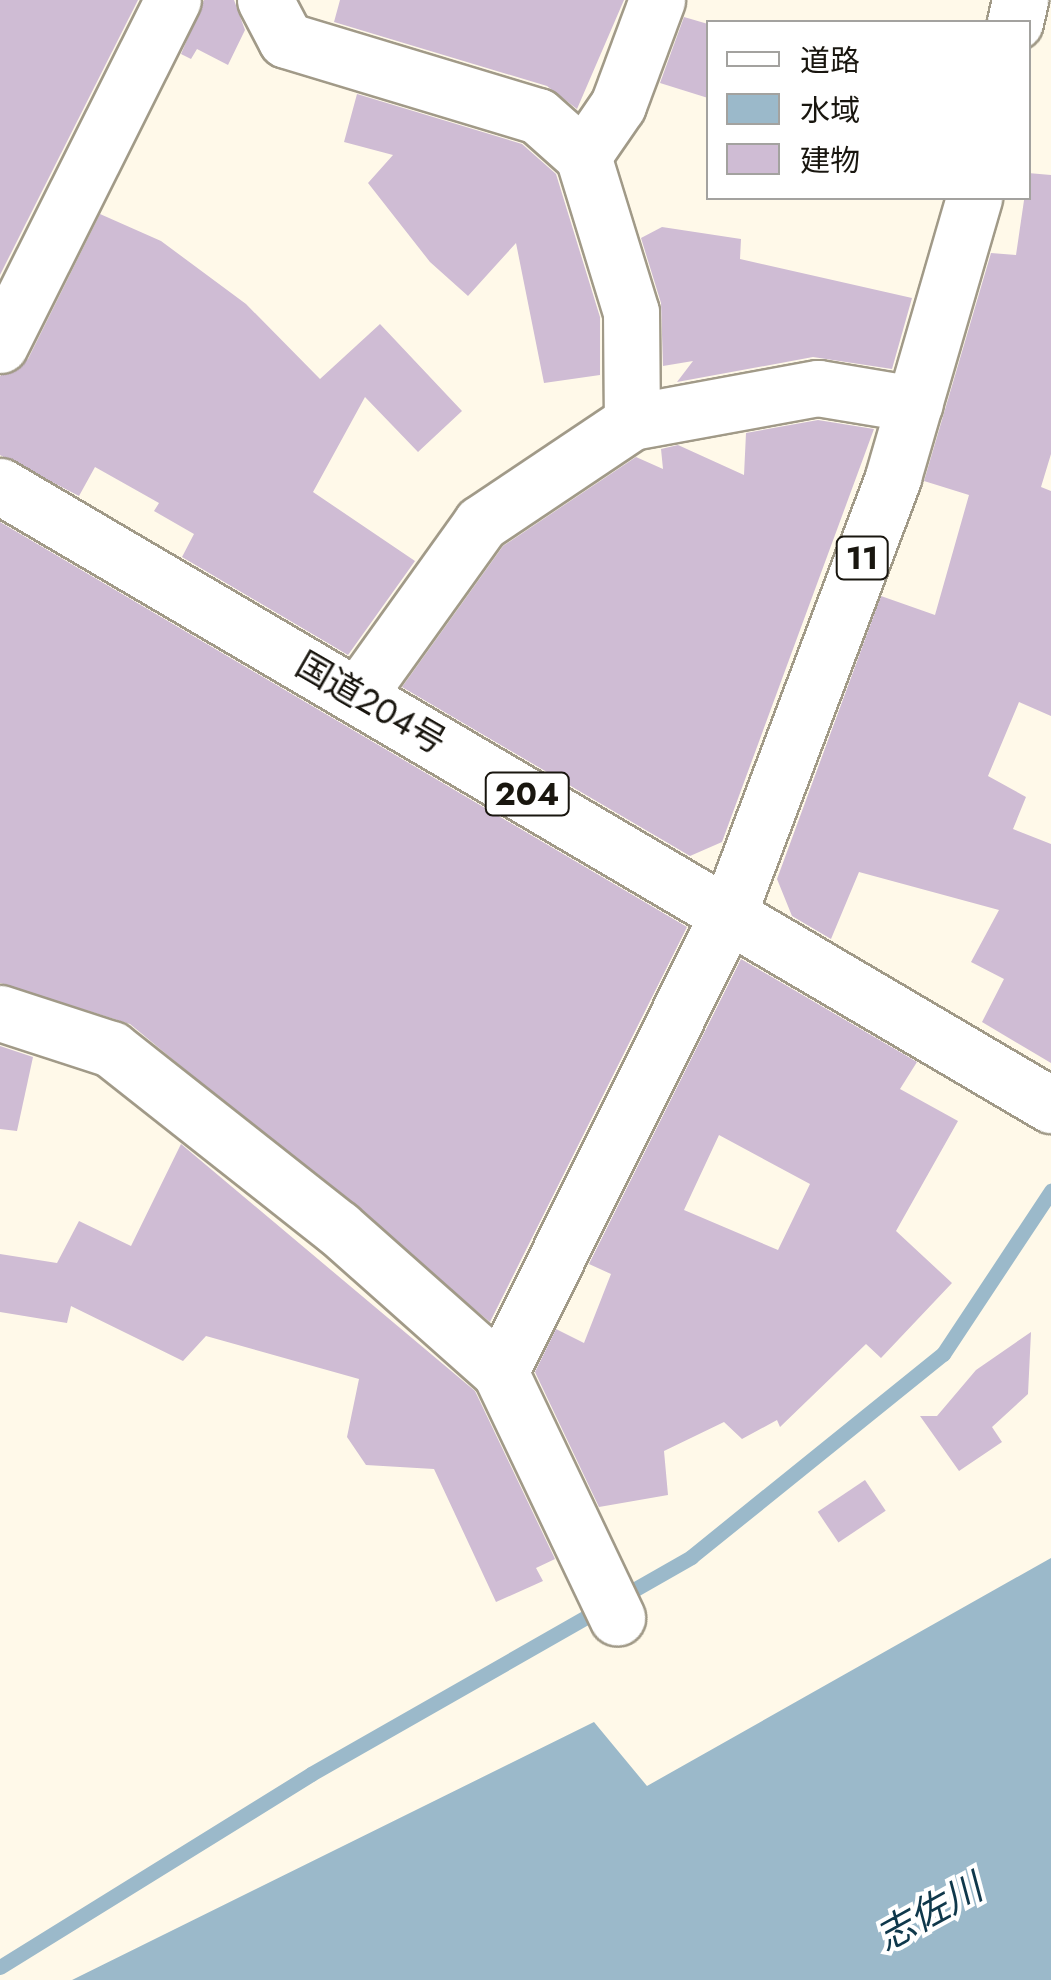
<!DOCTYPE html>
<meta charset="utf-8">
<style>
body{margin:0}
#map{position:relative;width:1051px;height:1980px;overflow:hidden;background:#fff9e9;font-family:Jost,"Noto Sans JP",sans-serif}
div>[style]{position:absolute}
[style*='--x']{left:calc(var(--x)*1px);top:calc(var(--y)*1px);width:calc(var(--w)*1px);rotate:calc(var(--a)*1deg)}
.water>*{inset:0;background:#9bb9ca}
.stream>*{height:15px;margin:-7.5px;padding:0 7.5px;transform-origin:7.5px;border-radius:7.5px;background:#9bb9ca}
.building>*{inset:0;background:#cfbcd4;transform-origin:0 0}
.roads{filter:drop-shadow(2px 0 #a19a88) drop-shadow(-2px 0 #a19a88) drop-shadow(0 2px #a19a88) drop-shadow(0 -2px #a19a88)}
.minor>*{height:55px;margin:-27.5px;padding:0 27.5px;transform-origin:27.5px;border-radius:27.5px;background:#fff}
.major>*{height:55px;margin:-27.5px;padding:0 27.5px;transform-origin:27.5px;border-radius:27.5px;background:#fff}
.highway>*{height:55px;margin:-27.5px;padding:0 27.5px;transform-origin:27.5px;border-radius:27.5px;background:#fff}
span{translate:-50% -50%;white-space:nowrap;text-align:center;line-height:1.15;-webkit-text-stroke:8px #fff;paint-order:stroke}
.shield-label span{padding:2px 8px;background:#fff;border:2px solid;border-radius:8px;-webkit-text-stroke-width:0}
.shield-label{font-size:32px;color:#19160f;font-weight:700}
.street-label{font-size:35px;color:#19160f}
.water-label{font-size:38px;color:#0f384b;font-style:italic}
.legend{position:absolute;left:706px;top:20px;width:325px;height:180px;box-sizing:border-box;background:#fff;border:2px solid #a3a29f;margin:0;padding:12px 18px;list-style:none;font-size:30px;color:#19160f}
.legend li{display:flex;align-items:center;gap:20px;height:50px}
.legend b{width:50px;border:2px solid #a3a29f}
</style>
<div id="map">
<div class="water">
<i style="clip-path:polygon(1051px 1558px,1051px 1980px,72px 1980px,594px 1722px,647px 1786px)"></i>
</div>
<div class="stream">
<i style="--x:0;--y:1967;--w:366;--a:-31.8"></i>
<i style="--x:311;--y:1774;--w:438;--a:-29.7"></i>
<i style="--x:691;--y:1557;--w:324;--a:-38.9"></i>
<i style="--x:943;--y:1354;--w:196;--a:-56.5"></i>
</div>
<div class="building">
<i style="clip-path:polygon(0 0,138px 0,0 275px)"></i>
<i style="clip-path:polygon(204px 0,234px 0,245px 30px,228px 65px,197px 49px,191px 59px,181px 54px)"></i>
<i style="clip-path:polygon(340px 0,624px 0,577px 109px,547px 86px,334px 22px)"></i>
<i style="clip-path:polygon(684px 17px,708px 24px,708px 98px,660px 83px)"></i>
<i style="clip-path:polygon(357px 94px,522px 144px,556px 174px,600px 317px,600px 375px,544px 383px,516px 243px,468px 296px,430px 262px,368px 183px,393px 155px,344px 142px)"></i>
<i style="clip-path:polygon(1028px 173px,1051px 175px,1051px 454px,1041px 487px,1051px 491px,1051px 716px,1019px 702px,988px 776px,1026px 797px,1013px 829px,1051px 844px,1051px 1063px,982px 1022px,1004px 979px,971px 962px,999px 910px,859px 872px,831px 939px,792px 916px,777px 879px,881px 596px,935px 615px,969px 495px,924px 481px,991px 253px,1016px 255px)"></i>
<i style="clip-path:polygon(100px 214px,161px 241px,246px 304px,320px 379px,380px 324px,462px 411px,418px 452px,365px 397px,313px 492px,415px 561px,348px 655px,182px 557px,194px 534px,154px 511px,159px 503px,95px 467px,79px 496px,0 455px,0 376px,28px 359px)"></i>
<i style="clip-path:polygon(662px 227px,741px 239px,740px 259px,912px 298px,892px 369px,813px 357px,677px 382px,693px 361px,663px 366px,661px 303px,641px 238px)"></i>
<i style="clip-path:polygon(818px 420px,874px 429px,722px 842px,690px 856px,402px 687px,503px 546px,636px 457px,663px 469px,661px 449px,678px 445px,744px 475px,746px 433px)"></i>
<i style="clip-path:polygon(0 522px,687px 927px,490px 1322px,130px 1024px,0 983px)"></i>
<i style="clip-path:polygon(evenodd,741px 959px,917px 1062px,900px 1089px,958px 1121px,896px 1231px,952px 1283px,881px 1358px,866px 1344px,780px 1427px,777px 1420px,742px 1439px,724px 1422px,664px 1451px,668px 1495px,599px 1507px,535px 1372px,556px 1329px,584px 1343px,611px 1274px,589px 1264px,741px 959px,719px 1135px,810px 1184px,778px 1250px,684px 1210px,719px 1135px)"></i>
<i style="clip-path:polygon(0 1046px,33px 1057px,17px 1131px,0 1129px)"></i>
<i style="clip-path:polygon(181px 1144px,475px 1391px,555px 1559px,536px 1568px,543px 1581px,496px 1602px,434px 1469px,366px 1465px,347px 1437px,359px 1379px,206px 1336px,183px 1361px,71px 1306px,67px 1323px,0 1312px,0 1254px,57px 1263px,79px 1221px,131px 1246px)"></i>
<i style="clip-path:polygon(1031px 1332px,1028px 1394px,992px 1427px,1002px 1442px,959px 1471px,920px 1416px,937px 1416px,976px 1370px)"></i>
<i style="left:865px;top:1480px;width:37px;height:57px;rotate:56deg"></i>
</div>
<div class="roads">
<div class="minor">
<i style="--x:265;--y:0;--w:45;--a:62.3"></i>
<i style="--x:286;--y:40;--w:263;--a:16.8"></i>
<i style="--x:538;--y:116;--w:60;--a:41.6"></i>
<i style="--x:583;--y:156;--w:163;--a:72.9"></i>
<i style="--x:631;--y:312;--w:110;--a:89.5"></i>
<i style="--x:632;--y:422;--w:189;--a:-10.4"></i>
<i style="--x:818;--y:388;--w:98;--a:9.4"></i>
<i style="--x:583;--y:156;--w:62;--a:-55.5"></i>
<i style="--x:618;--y:105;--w:112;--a:-69.6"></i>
<i style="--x:0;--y:345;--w:386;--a:-63.4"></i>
<i style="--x:358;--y:695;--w:211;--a:-54.4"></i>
<i style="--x:481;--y:523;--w:182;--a:-33.8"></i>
<i style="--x:0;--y:1013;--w:117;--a:18"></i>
<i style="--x:111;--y:1049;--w:289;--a:38.3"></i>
<i style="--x:338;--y:1228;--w:217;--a:41.6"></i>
<i style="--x:500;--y:1372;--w:272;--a:64.5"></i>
<i style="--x:500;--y:1372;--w:514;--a:-63.53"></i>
</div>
<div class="major">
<i style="--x:1015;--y:22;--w:23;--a:-77"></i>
<i style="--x:729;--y:912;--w:465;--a:-69.3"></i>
<i style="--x:893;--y:477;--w:291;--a:-73.8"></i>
</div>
<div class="highway">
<i style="--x:0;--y:486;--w:1220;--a:30.5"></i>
</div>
</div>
<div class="shield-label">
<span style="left:862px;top:558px">11</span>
<span style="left:527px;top:794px">204</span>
</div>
<div class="street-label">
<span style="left:371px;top:703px;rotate:30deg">国道204号</span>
</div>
<div class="water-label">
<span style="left:929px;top:1912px;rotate:-29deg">志佐川</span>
</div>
<ul class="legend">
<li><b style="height:12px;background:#fff"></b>道路</li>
<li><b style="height:28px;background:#9bb9ca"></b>水域</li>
<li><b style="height:28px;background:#cfbcd4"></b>建物</li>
</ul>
</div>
